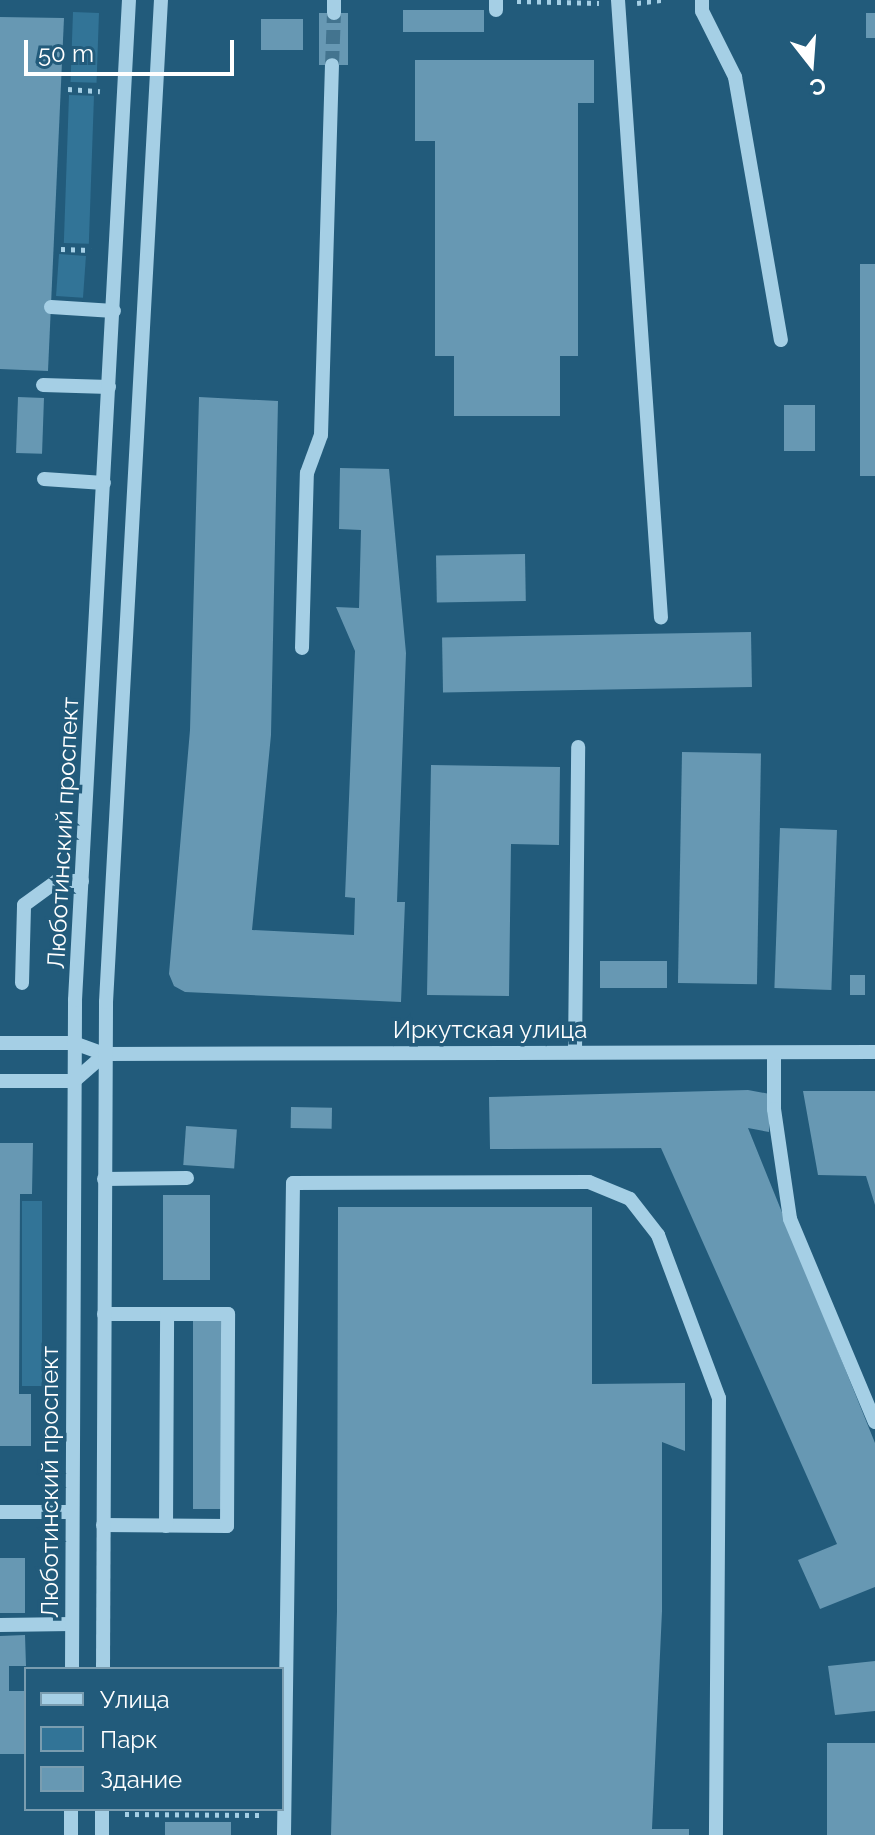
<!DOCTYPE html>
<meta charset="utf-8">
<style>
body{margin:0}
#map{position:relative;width:875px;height:1835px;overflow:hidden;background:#225b7b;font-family:Raleway,sans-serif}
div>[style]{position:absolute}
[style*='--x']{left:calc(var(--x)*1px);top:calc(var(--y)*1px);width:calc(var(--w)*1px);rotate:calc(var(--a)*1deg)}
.green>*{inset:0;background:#327497;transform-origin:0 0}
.building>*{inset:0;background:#6798b3;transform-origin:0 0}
.minor-tunnel>*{height:14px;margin-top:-7px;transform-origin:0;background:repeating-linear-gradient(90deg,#43748f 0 14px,transparent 0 21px)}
.path>*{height:5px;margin-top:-2.5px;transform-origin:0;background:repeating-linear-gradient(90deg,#a5cfe5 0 4px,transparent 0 10px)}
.minor>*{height:14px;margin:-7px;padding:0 7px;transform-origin:7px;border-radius:7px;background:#a5cfe5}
span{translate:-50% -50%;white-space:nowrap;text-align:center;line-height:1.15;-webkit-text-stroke:7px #225b7b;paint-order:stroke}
.street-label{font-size:24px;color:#fff}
.legend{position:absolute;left:24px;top:1667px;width:260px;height:144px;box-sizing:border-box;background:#225b7b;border:2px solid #7a9db0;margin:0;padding:10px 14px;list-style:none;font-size:24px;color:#fff}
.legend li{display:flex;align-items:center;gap:16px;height:40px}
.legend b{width:40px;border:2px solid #7a9db0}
.north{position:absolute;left:771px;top:24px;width:80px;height:80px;-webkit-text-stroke:6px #225b7b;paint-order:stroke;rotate:163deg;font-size:22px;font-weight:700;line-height:32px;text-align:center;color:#fff}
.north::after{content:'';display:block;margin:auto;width:28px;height:36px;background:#fff;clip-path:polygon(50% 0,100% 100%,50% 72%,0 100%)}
.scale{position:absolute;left:24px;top:40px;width:210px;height:36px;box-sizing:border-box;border:4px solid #fff;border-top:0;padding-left:10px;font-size:24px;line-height:28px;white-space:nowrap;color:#fff;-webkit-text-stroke:6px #225b7b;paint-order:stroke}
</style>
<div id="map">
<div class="green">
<i style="left:73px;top:12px;width:26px;height:70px;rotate:2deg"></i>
<i style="left:69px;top:95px;width:25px;height:148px;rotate:2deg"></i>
<i style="left:59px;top:254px;width:27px;height:42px;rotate:4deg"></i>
<i style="left:22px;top:1201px;width:20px;height:185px"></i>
</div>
<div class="building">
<i style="left:403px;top:10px;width:81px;height:22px"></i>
<i style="left:319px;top:13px;width:29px;height:52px"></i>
<i style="left:866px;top:13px;width:9px;height:25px"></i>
<i style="clip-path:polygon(0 17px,64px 18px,48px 371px,0 369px)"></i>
<i style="left:261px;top:19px;width:42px;height:31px"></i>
<i style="clip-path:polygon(415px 60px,594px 60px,594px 103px,578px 103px,578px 356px,560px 356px,560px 416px,454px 416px,454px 356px,435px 356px,435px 141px,415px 141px)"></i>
<i style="left:860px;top:264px;width:15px;height:212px"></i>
<i style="left:18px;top:397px;width:26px;height:56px;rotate:2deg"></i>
<i style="clip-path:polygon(199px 397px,278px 401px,271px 735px,252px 930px,354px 935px,355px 898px,345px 897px,355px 651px,336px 607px,359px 608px,361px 530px,339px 529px,340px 468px,389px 469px,406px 653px,397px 902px,405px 902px,401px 1002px,185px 992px,174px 986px,169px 974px,190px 730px)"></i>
<i style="left:784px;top:405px;width:31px;height:46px"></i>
<i style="left:525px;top:554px;width:47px;height:89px;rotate:89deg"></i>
<i style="left:751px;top:632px;width:55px;height:309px;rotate:89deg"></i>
<i style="left:682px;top:752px;width:79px;height:231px;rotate:1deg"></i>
<i style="clip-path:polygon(431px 765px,560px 767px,559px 845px,511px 844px,509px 996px,427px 995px)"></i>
<i style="left:780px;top:828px;width:57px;height:160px;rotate:2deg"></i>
<i style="left:600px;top:961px;width:67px;height:27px"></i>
<i style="left:865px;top:975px;width:20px;height:15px;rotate:90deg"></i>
<i style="clip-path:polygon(748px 1090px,770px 1094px,769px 1132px,748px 1128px,875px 1443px,875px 1587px,820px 1609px,798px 1560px,837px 1544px,661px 1148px,490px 1149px,489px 1097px)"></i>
<i style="clip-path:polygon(803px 1091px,875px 1091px,875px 1205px,866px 1176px,818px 1175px)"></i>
<i style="left:291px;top:1107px;width:41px;height:21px;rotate:1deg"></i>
<i style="left:186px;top:1126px;width:51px;height:39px;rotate:4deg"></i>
<i style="clip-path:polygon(0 1143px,33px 1143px,32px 1194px,20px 1194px,19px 1394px,31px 1394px,31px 1446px,0 1446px)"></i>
<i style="left:210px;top:1195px;width:85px;height:47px;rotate:90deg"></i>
<i style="clip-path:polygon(338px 1207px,592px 1207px,592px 1384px,685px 1383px,685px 1451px,662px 1442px,662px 1611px,652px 1829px,689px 1829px,689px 1835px,331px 1835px,337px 1611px)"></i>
<i style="left:193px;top:1319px;width:28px;height:190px"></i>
<i style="left:0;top:1558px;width:25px;height:55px"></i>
<i style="clip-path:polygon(25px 1635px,26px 1666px,9px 1666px,9px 1691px,26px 1691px,26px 1754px,0 1754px,0 1636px)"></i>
<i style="clip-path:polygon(875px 1661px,875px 1711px,835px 1715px,828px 1666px)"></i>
<i style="left:827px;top:1743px;width:48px;height:92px"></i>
<i style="left:165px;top:1822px;width:66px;height:13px"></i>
</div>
<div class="minor-tunnel">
<i style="--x:332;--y:65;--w:52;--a:-87.8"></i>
</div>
<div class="path">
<i style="--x:517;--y:1;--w:82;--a:1.4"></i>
<i style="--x:637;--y:3;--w:26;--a:-7"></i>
<i style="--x:68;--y:89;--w:32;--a:4"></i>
<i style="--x:61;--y:249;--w:30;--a:2"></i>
<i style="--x:125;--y:1814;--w:139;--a:0.4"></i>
</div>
<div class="minor">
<i style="--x:618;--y:0;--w:619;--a:86.02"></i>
<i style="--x:702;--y:0;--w:11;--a:90"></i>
<i style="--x:702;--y:11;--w:74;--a:63.4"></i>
<i style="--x:735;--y:77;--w:267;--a:80.1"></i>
<i style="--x:496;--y:10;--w:10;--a:-90"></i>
<i style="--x:334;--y:13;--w:13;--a:-90"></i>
<i style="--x:51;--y:307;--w:63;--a:3.6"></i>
<i style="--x:43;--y:385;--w:66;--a:1.7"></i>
<i style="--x:44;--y:479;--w:60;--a:3.8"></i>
<i style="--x:302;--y:648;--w:175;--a:-88.4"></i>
<i style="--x:307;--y:473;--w:40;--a:-69.8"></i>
<i style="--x:321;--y:435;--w:370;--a:-88.3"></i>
<i style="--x:22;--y:983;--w:78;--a:-88.5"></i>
<i style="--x:24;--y:905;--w:41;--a:-36"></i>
<i style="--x:57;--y:881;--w:25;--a:0"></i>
<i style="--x:0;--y:1043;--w:74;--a:0"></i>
<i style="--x:74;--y:1043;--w:33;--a:20"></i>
<i style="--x:105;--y:1054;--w:41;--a:138.9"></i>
<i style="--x:74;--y:1081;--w:74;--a:180"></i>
<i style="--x:575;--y:1052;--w:305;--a:-89.4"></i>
<i style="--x:774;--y:1053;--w:56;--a:90"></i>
<i style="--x:774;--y:1109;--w:111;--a:81.7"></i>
<i style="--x:790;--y:1219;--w:220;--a:67.3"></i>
<i style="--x:105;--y:1054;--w:770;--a:-0.15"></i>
<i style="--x:104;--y:1179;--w:83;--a:-0.7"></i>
<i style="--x:0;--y:1512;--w:72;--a:0"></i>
<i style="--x:103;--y:1525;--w:124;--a:0.5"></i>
<i style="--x:227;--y:1526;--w:212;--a:-89.7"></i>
<i style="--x:228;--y:1314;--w:124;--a:180"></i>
<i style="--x:166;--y:1526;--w:212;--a:-89.7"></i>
<i style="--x:0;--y:1625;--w:72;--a:-0.8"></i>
<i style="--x:72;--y:1669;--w:669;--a:-89.74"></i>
<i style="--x:75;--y:1000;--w:1001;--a:-86.91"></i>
<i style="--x:103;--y:1669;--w:667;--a:-89.74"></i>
<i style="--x:106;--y:1002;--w:1004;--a:-86.86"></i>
<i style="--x:71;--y:1835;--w:26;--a:-90"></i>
<i style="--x:102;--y:1835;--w:26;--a:-90"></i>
<i style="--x:284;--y:1835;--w:652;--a:-89.21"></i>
<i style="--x:293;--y:1183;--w:296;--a:-0.2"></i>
<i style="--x:589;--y:1182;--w:44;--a:22.5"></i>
<i style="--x:630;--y:1199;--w:46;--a:52.1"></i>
<i style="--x:658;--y:1235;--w:174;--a:69.5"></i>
<i style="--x:719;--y:1398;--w:437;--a:90.4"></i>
</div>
<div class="street-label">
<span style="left:63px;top:833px;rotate:-87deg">Люботинский проспект</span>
<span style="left:490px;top:1030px">Иркутская улица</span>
<span style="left:50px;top:1482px;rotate:-90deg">Люботинский проспект</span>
</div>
<ul class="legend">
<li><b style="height:10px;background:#a5cfe5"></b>Улица</li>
<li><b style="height:22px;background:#327497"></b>Парк</li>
<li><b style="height:22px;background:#6798b3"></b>Здание</li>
</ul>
<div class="north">С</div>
<div class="scale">50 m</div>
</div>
